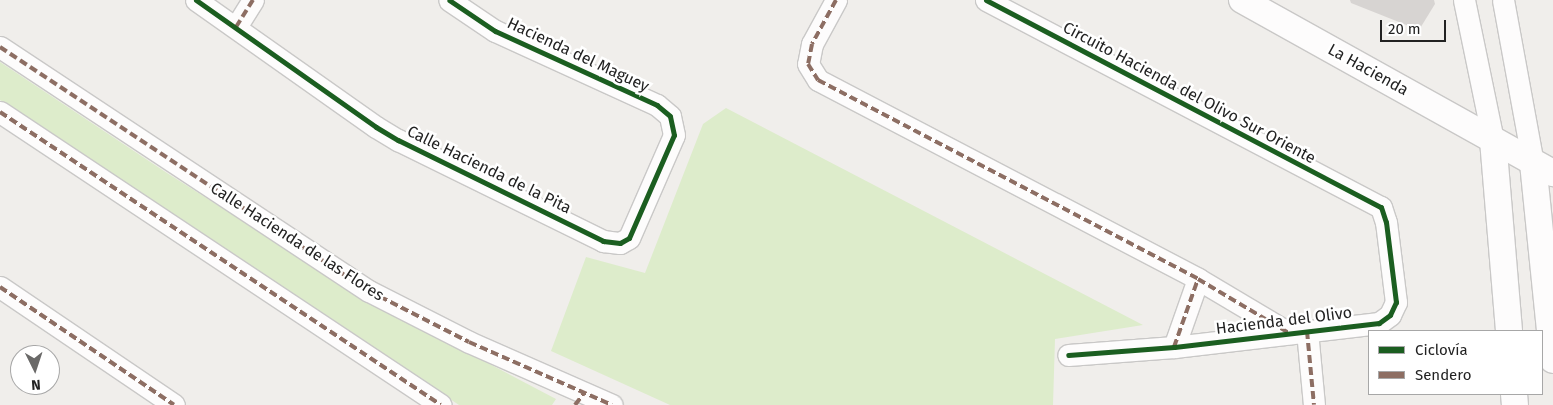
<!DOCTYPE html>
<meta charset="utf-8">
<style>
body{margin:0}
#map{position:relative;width:1553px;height:405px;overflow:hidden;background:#f0eeeb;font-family:"Fira Sans",sans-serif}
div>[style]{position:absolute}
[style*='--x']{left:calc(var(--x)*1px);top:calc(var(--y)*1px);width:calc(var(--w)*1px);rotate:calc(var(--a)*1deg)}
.grass>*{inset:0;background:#ddeccb}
.building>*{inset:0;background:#d7d4d2}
.roads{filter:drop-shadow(1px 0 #c9c8c7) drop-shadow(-1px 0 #c9c8c7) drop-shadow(0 1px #c9c8c7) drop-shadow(0 -1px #c9c8c7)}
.minor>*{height:21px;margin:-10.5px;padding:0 10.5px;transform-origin:10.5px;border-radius:10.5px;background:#fdfcfc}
.tertiary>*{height:26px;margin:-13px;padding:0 13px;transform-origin:13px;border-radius:13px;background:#fdfcfc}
.quiet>*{height:4px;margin-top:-2px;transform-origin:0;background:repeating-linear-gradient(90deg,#8d6e63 0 8px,transparent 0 12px)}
.cycleway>*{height:5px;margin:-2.5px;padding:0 2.5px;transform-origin:2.5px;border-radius:2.5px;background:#1b5e20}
span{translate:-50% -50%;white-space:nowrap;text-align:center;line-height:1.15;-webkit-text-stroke:5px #fff;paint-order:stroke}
.street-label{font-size:16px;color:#222}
.legend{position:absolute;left:1368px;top:330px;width:175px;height:65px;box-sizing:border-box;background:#fff;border:1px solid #a7a7a7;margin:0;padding:6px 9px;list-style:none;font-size:15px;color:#222}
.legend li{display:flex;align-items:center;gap:10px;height:25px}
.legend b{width:25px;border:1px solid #a7a7a7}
.north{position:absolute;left:10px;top:345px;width:50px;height:50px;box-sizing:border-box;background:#fff;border:1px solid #a7a7a7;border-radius:50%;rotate:176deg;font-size:14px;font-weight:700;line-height:20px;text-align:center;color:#222}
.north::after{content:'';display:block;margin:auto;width:18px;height:22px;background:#6a6968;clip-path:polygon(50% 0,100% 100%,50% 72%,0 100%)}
.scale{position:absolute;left:1380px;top:20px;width:66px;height:22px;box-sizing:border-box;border:2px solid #222;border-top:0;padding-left:6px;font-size:15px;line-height:18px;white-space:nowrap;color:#222;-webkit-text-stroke:4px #fff;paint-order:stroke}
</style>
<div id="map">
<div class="grass">
<i style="clip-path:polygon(0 62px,167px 173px,359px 295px,556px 399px,552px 405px,459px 405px,0 100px)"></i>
<i style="clip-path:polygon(726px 108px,1143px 325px,1055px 339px,1053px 405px,670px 405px,551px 351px,586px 257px,645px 273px,703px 124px)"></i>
</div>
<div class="building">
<i style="clip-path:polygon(1350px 0,1434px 0,1435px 4px,1419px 30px,1351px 3px)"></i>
</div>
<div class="roads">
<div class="minor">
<i style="--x:196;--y:0;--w:220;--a:35.2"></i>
<i style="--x:376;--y:127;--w:26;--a:31"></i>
<i style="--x:398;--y:140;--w:229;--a:26.2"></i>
<i style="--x:603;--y:241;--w:17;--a:7"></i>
<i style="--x:620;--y:243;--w:10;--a:-29"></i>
<i style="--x:629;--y:238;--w:112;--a:-66.4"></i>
<i style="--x:674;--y:135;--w:19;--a:-102"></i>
<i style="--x:670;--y:116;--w:17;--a:-140"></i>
<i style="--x:657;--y:105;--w:178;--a:-155.4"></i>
<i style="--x:495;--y:31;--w:55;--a:-146"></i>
<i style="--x:836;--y:0;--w:50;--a:118.6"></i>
<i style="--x:812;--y:44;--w:20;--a:101"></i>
<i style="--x:808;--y:64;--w:19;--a:58"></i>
<i style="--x:818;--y:80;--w:429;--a:27.6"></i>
<i style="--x:1198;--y:279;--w:106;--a:30.7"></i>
<i style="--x:986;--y:0;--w:446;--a:27.7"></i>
<i style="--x:1381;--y:207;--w:16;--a:72"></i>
<i style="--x:1386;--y:222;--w:81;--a:82.9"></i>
<i style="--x:1396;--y:302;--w:14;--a:115"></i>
<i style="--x:1390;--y:315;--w:14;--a:144"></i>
<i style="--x:1379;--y:323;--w:206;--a:173.3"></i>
<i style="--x:1174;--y:347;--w:106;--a:175.7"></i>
<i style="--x:1464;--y:0;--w:143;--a:78.3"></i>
<i style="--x:1503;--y:0;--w:166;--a:79.6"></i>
<i style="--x:236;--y:27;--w:32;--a:-58"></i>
<i style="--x:0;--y:47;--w:442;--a:33.5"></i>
<i style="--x:369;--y:291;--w:112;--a:27"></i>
<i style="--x:469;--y:342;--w:156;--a:23.8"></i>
<i style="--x:0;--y:112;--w:529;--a:33.6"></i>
<i style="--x:0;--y:287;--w:210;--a:34.1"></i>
<i style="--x:1307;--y:331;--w:74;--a:84.6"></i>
<i style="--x:1174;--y:347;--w:72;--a:-70.6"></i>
</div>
<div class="tertiary">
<i style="--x:1242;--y:0;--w:356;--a:29.1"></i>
<i style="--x:1493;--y:140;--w:192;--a:85.2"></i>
<i style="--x:1533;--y:163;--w:198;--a:84.2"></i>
<i style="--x:1514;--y:394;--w:11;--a:85"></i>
</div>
</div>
<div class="quiet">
<i style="--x:836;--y:0;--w:50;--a:118.6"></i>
<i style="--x:812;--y:44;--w:20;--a:101"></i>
<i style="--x:808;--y:64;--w:19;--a:58"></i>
<i style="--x:818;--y:80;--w:429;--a:27.6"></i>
<i style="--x:1198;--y:279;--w:106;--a:30.7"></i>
<i style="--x:236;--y:27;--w:32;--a:-58"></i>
<i style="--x:0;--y:47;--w:442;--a:33.5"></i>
<i style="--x:369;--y:291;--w:112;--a:27"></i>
<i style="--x:469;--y:342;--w:156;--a:23.8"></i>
<i style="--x:0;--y:112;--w:529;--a:33.6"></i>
<i style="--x:0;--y:287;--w:210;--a:34.1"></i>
<i style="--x:1307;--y:331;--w:74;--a:84.6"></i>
<i style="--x:1174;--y:347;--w:72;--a:-70.6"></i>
<i style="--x:575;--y:405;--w:15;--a:-53"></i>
</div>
<div class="cycleway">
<i style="--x:196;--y:0;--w:220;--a:35.2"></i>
<i style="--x:376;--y:127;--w:26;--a:31"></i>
<i style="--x:398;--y:140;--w:229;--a:26.2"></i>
<i style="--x:603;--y:241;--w:17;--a:7"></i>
<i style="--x:620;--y:243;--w:10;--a:-29"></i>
<i style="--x:629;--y:238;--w:112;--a:-66.4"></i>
<i style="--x:674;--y:135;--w:19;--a:-102"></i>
<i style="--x:670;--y:116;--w:17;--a:-140"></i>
<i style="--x:657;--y:105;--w:178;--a:-155.4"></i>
<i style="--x:495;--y:31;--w:55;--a:-146"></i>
<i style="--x:986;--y:0;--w:446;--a:27.7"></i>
<i style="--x:1381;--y:207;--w:16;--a:72"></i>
<i style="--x:1386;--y:222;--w:81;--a:82.9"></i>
<i style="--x:1396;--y:302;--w:14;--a:115"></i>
<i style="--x:1390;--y:315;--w:14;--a:144"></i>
<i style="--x:1379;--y:323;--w:206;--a:173.3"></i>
<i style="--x:1174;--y:347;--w:106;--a:175.7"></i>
</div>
<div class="street-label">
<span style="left:578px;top:55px;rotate:25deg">Hacienda del Maguey</span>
<span style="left:1368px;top:70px;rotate:29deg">La Hacienda</span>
<span style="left:1189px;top:93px;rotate:28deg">Circuito Hacienda del Olivo Sur Oriente</span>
<span style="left:489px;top:170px;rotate:26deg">Calle Hacienda de la Pita</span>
<span style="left:297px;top:242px;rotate:33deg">Calle Hacienda de las Flores</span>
<span style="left:1284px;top:321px;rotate:-7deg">Hacienda del Olivo</span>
</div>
<ul class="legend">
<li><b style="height:6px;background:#1b5e20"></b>Ciclovía</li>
<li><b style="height:6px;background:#8d6e63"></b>Sendero</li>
</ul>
<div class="north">N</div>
<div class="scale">20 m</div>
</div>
